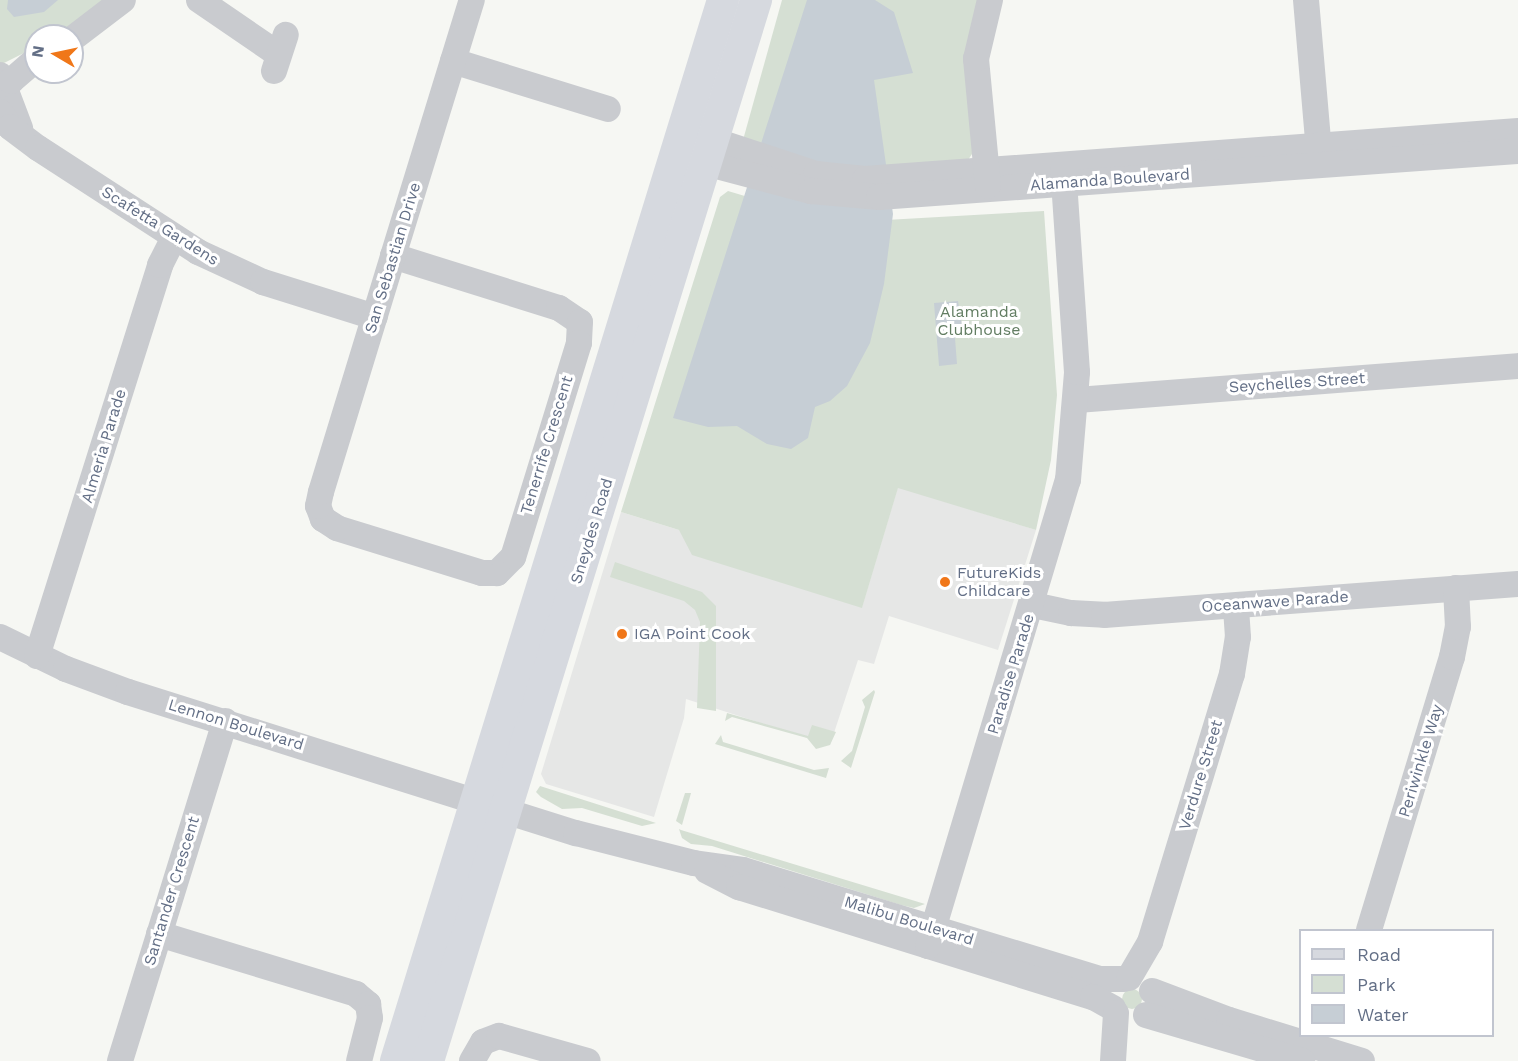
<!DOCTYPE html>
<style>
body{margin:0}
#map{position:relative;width:1518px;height:1061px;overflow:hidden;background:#f6f7f3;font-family:"Work Sans",sans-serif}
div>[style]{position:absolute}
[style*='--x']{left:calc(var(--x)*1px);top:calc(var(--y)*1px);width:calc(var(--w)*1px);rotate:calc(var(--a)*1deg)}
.built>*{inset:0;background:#e6e7e6}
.green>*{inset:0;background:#d5dfd3}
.round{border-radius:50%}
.water>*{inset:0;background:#c6ced5}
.minor>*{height:26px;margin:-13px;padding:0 13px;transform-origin:13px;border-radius:13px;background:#c9cbcf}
.major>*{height:32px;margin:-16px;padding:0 16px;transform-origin:16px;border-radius:16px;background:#d6d9df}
.dots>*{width:16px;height:16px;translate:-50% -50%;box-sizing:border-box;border:3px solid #fff;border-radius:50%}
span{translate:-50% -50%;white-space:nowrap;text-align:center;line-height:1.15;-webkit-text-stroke:6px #fff;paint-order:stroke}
.street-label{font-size:16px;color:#636f86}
.park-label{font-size:16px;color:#627d62}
.poi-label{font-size:16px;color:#636f86}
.left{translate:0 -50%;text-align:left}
.legend{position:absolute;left:1299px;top:929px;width:195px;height:108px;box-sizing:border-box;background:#fff;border:2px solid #c1c5cf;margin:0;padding:8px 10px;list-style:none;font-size:18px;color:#636f86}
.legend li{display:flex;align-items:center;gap:12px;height:30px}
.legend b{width:30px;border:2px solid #c1c5cf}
.north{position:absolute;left:24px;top:24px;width:60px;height:60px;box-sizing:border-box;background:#fff;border:2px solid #c1c5cf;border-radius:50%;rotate:279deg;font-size:16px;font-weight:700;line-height:24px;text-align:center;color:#636f86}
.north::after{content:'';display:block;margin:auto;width:21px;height:27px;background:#f07719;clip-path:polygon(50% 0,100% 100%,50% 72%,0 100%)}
</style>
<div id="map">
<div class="built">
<i style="clip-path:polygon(898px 487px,1036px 530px,998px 650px,889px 616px,874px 664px,858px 660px,830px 745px,686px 699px,684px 718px,654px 817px,546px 784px,541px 774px,621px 512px,679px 530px,862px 607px)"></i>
</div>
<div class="green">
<i style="clip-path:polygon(0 0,114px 0,64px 36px,36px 36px,36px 47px,0 65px)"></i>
<i style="clip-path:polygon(782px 0,985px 0,972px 154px,968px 160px,895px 170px,743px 140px)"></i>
<i style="clip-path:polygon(728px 191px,785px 208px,886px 220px,1044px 211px,1057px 395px,1051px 460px,1036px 530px,898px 488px,862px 608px,692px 555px,679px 530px,621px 512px,720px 197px)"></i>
<i style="clip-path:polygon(615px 562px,702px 592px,716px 606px,716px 711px,697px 708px,700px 622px,695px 610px,684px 601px,610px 577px)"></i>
<i style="clip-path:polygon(874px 690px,875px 692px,851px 768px,841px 761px,852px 751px,865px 707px,862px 700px)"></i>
<i style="clip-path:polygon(727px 713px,808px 736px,812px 725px,836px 732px,830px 745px,816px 749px,807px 738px,732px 717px,725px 721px)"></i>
<i style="clip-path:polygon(721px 735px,723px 742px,814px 770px,829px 768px,826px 778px,715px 744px)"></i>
<i style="clip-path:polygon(540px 786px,656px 823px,642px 826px,582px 808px,562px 809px,541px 797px,536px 792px)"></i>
<i style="clip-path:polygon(685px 793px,691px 793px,682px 825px,676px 821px)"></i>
<i style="clip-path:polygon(679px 829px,681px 830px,925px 904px,914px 908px,901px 905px,712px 846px,691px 844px,682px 838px)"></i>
<i class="round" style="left:1122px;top:989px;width:20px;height:20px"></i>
</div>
<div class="water">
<i style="clip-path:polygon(8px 0,58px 0,44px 12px,14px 17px,7px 9px)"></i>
<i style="clip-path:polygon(807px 0,875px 0,894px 12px,913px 73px,874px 80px,893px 214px,884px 284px,870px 343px,847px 386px,830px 401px,815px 407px,808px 438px,791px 449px,767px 444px,737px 426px,708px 427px,673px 418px)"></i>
<i style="clip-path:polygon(958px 301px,963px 331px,961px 338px,955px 338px,957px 364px,939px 366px,934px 303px)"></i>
</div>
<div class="minor">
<i style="--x:199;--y:0;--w:96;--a:34.4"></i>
<i style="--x:1306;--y:0;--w:163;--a:85.1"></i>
<i style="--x:72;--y:39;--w:64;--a:-37.4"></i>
<i style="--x:453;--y:61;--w:162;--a:17.2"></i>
<i style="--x:274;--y:71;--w:38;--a:-72"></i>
<i style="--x:0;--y:75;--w:57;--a:69.3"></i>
<i style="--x:0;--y:85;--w:12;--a:-20"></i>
<i style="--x:11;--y:81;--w:33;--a:-41"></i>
<i style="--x:0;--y:112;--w:18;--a:56"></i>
<i style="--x:10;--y:127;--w:35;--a:37"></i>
<i style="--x:38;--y:148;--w:191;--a:33"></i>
<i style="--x:198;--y:252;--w:72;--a:24.8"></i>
<i style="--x:263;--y:282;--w:117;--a:17.4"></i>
<i style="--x:713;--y:140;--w:108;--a:18.3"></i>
<i style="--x:816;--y:174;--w:49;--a:5.8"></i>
<i style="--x:865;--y:179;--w:655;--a:-4.2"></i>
<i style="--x:705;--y:163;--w:110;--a:14.8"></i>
<i style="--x:811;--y:191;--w:68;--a:5"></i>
<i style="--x:879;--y:197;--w:641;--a:-4.12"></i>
<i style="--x:988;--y:186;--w:128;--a:-95.4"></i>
<i style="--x:976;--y:59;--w:61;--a:-76.7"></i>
<i style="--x:393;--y:256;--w:174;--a:17.4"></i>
<i style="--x:559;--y:308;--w:25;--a:34"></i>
<i style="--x:580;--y:322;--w:21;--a:93"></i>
<i style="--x:579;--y:343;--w:224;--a:107.1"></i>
<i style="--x:513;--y:557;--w:23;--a:135"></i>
<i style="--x:497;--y:573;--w:15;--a:180"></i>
<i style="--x:482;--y:573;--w:152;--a:-162.8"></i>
<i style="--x:337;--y:528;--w:17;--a:-147"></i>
<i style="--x:323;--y:519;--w:14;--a:-111"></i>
<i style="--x:318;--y:506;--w:14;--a:-78"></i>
<i style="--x:321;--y:492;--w:247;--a:-73"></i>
<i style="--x:393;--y:256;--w:268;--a:-72.9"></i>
<i style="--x:1077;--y:400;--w:442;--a:-4.4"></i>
<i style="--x:1033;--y:605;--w:39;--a:12"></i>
<i style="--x:1071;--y:613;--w:33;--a:3"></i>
<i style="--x:1104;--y:615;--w:415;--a:-4.3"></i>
<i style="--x:0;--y:637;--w:73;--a:25.9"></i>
<i style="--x:66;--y:669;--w:66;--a:20.4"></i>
<i style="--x:128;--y:692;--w:470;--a:17.5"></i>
<i style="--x:576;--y:833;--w:122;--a:14.3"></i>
<i style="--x:694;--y:863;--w:49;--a:8.1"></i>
<i style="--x:743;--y:870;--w:372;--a:17"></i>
<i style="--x:1099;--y:979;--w:25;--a:0"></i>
<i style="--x:37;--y:656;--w:410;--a:-72.5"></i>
<i style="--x:160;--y:265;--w:30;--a:-63"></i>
<i style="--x:707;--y:871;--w:36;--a:27"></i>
<i style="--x:739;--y:887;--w:371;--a:17.3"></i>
<i style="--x:1093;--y:997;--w:23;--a:29"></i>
<i style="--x:1369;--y:930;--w:285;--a:-73.1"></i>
<i style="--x:1452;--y:657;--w:31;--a:-79"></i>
<i style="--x:1458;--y:627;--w:39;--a:-93"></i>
<i style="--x:159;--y:934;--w:206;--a:16.9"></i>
<i style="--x:356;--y:994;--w:16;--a:40"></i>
<i style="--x:368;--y:1004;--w:14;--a:82"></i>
<i style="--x:370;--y:1018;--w:44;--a:104.3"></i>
<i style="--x:928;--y:946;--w:487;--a:-73.3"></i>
<i style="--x:1068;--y:480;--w:108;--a:-85.2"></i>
<i style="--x:1077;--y:372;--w:205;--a:-93.9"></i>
<i style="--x:1129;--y:978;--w:42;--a:-59.7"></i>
<i style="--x:1150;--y:942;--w:280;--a:-73"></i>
<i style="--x:1232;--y:674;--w:37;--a:-81"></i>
<i style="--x:1238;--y:637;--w:31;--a:-94"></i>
<i style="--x:1152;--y:991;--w:82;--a:20.6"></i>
<i style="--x:1229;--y:1020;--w:139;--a:17.1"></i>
<i style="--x:1146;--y:1015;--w:163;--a:16.4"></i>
<i style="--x:120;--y:1061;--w:356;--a:-72.8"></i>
<i style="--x:472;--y:1061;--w:22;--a:-60"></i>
<i style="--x:483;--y:1042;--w:17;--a:-21"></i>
<i style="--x:499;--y:1036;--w:92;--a:15.7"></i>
<i style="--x:1113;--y:1061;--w:48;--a:-86.4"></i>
</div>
<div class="major">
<i style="--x:396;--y:1061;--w:1110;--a:-72.87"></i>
<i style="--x:428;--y:1061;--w:1111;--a:-72.82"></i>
</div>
<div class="dots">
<i style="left:945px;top:582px;background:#f07719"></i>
<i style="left:622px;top:634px;background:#f07719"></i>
</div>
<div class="street-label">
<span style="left:1110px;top:180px;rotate:-4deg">Alamanda Boulevard</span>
<span style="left:160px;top:226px;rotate:32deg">Scafetta Gardens</span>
<span style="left:393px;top:258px;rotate:-73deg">San Sebastian Drive</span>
<span style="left:1297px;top:383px;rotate:-4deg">Seychelles Street</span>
<span style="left:547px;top:445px;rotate:-73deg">Tenerrife Crescent</span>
<span style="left:104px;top:446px;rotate:-73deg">Almeria Parade</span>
<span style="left:592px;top:531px;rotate:-73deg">Sneydes Road</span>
<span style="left:1275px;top:602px;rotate:-4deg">Oceanwave Parade</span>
<span style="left:1011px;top:674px;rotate:-73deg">Paradise Parade</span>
<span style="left:236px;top:725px;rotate:17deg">Lennon Boulevard</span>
<span style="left:1421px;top:761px;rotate:-73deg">Periwinkle Way</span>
<span style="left:1201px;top:775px;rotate:-73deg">Verdure Street</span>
<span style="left:172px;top:891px;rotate:-73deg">Santander Crescent</span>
<span style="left:909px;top:921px;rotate:17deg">Malibu Boulevard</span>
</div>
<div class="park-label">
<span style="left:979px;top:321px">Alamanda<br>Clubhouse</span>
</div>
<div class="poi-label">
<span class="left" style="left:957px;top:582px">FutureKids<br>Childcare</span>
<span class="left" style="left:634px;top:634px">IGA Point Cook</span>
</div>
<ul class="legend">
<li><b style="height:8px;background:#d6d9df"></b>Road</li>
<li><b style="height:16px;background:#d5dfd3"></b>Park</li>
<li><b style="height:16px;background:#c6ced5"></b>Water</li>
</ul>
<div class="north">N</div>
</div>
